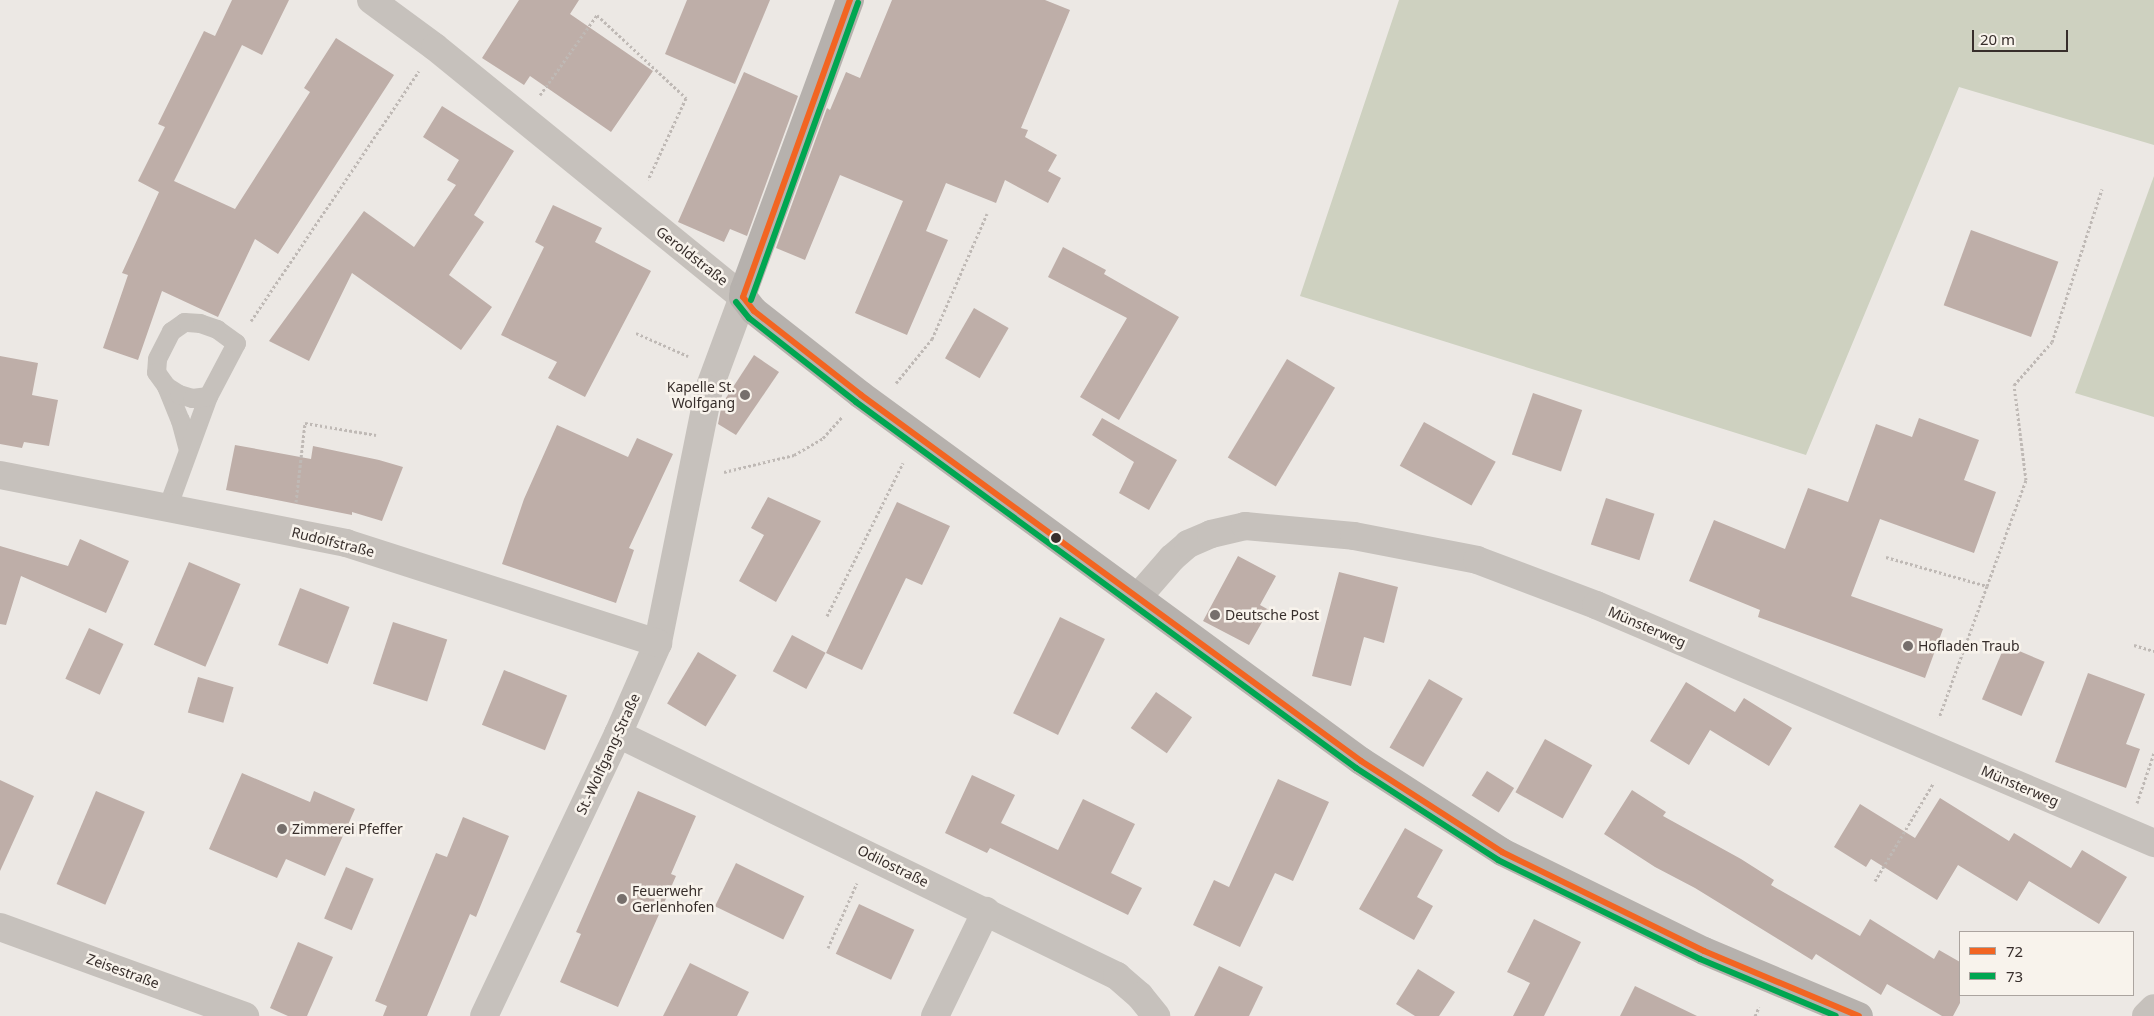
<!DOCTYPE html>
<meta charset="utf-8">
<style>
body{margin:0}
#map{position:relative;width:2154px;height:1016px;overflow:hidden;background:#ece8e4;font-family:"Noto Sans",sans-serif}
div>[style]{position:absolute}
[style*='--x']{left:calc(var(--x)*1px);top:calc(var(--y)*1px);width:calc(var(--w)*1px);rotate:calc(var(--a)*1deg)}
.green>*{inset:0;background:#ced1c0}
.building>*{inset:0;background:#beaea8;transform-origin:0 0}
.path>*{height:3px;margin-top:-1.5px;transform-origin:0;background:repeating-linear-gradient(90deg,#bfb9b5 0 2.5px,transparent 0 5px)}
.lane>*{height:19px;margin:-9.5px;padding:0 9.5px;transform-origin:9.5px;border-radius:9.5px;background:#c6c1bc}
.street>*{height:28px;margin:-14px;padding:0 14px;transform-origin:14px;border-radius:14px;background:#c6c1bc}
.secondary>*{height:28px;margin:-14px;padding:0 14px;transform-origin:14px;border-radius:14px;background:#b6b1ad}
.bus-1>*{height:6px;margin:-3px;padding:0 3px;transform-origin:3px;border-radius:3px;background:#f26522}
.bus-2>*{height:6px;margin:-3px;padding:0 3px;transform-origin:3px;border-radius:3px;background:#00a651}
.dots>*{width:14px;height:14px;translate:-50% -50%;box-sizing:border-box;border:2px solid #f8f3ec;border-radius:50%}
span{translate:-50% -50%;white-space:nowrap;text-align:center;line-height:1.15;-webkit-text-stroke:5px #f8f3ec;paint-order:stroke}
.street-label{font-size:14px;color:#372e2b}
.poi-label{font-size:14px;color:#372e2b}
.right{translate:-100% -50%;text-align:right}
.left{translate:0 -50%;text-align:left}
.legend{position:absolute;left:1959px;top:931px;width:175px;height:65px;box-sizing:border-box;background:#f8f3ec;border:1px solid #aba49f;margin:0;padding:6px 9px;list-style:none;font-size:15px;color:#372e2b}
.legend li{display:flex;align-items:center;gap:10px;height:25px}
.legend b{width:25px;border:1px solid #aba49f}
.scale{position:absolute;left:1972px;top:30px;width:96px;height:22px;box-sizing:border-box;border:2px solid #372e2b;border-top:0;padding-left:6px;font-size:15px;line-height:18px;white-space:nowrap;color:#372e2b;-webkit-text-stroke:4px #f8f3ec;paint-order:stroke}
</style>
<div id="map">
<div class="green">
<i style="clip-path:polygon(1399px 0,2154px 0,2154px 145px,1959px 87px,1806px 455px,1300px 296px)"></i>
<i style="clip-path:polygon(2154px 176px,2154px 417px,2075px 393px)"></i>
</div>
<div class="building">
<i style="clip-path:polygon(232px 0,289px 0,262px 55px,242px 45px,174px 181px,235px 209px,310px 92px,304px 88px,336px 38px,394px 75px,278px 254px,255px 239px,218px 317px,162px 291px,138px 360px,103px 348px,128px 275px,122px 273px,159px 192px,138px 181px,165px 127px,158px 124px,204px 31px,215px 36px)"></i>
<i style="clip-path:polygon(519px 0,579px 0,570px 14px,653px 71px,611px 132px,530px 76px,524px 85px,482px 58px)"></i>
<i style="clip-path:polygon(687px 0,770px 0,735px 84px,665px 54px)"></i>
<i style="clip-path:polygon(892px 0,1045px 0,1070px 10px,1021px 128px,1028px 130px,1025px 137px,1057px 155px,1048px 171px,1061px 178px,1048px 203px,1005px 180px,996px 203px,946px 183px,926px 231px,948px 240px,907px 335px,855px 313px,903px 201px,840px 175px,805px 260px,776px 248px,827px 108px,830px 110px,846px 72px,860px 78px)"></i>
<i style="clip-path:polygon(744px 72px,798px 96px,747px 236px,730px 229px,724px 242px,678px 222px)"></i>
<i style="clip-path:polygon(442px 106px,514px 151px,474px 215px,484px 222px,449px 275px,492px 307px,461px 350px,352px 273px,309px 361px,269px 341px,364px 211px,414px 247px,456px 185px,447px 180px,459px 160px,423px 137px)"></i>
<i style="clip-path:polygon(553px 205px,602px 228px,595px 242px,651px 271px,585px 397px,548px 378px,557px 362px,501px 335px,544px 247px,535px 242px)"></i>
<i style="left:1971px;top:230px;width:93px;height:80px;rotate:20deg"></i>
<i style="clip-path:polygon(1063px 247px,1106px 270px,1104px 274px,1179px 317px,1119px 420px,1080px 397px,1127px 318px,1048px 277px)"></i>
<i style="left:974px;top:308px;width:40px;height:58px;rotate:30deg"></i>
<i style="clip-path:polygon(754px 355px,779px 372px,736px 435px,718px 424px,722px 404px)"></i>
<i style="clip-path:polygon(0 356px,38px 363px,32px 395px,58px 400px,49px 446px,24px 442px,22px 448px,0 444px)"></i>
<i style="left:1287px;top:359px;width:56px;height:115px;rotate:31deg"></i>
<i style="left:1533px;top:393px;width:52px;height:65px;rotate:19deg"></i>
<i style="clip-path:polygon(1102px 418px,1177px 460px,1149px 510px,1119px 493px,1134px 462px,1092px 435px)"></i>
<i style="clip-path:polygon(1919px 418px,1979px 440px,1964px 480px,1996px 492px,1974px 553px,1880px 519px,1851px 596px,1943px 629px,1925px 678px,1758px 617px,1760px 610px,1689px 581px,1714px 520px,1785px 549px,1808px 488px,1848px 502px,1876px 424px,1912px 437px)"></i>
<i style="left:1424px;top:422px;width:82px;height:50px;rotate:29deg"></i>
<i style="clip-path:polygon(557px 425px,628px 457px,637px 438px,673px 454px,629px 548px,634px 550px,616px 603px,502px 564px,524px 499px)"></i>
<i style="clip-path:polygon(235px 445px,311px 459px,313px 446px,379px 460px,403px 467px,382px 521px,352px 512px,352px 515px,226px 490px)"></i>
<i style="clip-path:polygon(768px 497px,821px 521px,776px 602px,739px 581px,764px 535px,751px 528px)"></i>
<i style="left:1606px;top:498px;width:51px;height:49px;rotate:18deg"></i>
<i style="clip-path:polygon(897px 502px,950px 526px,922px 585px,906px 578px,862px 670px,826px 653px)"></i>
<i style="clip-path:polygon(80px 539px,129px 561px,106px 613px,21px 576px,6px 625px,0 624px,0 546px,68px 566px)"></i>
<i style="clip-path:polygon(1238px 556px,1276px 576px,1260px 605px,1269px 610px,1249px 645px,1203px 621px)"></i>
<i style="left:189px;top:562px;width:56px;height:90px;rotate:23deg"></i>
<i style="clip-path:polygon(1339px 572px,1398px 587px,1384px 643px,1364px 637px,1351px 686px,1312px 676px)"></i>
<i style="left:300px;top:588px;width:53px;height:61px;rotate:21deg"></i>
<i style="left:1060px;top:617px;width:50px;height:107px;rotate:26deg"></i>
<i style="left:393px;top:622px;width:57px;height:65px;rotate:18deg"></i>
<i style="left:89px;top:628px;width:38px;height:56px;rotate:25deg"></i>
<i style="left:792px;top:635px;width:38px;height:41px;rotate:28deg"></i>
<i style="left:2005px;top:645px;width:43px;height:59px;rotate:23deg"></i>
<i style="left:698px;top:652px;width:45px;height:60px;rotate:31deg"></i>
<i style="left:504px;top:670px;width:68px;height:59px;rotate:22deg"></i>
<i style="clip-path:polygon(2088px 673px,2145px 694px,2126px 744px,2140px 749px,2126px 788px,2055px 762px)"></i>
<i style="left:198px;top:677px;width:37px;height:37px;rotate:16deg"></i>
<i style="left:1429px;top:679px;width:39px;height:79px;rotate:30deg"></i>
<i style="clip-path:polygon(1686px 682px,1735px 712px,1744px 698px,1792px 728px,1769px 766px,1710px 730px,1689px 765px,1650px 741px)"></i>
<i style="left:1156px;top:692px;width:44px;height:44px;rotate:35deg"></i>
<i style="left:1545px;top:739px;width:54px;height:61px;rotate:29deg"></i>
<i style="left:1487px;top:771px;width:32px;height:29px;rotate:32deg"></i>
<i style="clip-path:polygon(242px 773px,310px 802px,314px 791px,355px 809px,325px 876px,286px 859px,277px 878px,209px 849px)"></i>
<i style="clip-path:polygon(972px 775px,1015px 795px,1001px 823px,1058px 850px,1083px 799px,1135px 824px,1111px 873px,1142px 888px,1128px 915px,990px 848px,987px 853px,945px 833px)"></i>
<i style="clip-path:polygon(1278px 779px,1329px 802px,1293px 881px,1275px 873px,1240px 947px,1193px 925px,1214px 880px,1229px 887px)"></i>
<i style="clip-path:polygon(0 780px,34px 796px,0 871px)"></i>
<i style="clip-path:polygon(1632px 790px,1666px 812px,1663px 816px,1741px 859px,1774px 880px,1771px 885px,1860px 936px,1870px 919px,1934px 959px,1939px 950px,1960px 962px,1960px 1003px,1953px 1016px,1942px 1016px,1887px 984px,1881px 995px,1816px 954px,1812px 960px,1695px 888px,1655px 867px,1604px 834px)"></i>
<i style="left:96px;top:791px;width:53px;height:101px;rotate:23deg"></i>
<i style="clip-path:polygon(638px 791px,696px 816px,671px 874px,676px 876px,618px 1007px,560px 982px,581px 934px,576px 932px)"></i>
<i style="clip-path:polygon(1940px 798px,2009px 841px,2014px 833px,2071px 868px,2082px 850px,2127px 877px,2099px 924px,2029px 881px,2017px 901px,1958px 865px,1937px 900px,1871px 859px,1866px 867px,1834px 847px,1860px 804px,1915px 838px)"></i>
<i style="clip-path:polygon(463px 817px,509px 836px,476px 917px,470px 914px,427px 1016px,383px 1016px,387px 1006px,375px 1001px,436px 853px,447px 857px)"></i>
<i style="clip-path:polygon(1405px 828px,1443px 850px,1417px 897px,1433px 906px,1414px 940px,1359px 909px)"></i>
<i style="left:736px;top:863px;width:76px;height:48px;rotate:26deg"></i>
<i style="left:346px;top:867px;width:30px;height:56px;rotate:23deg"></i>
<i style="left:859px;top:904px;width:61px;height:55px;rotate:25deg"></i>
<i style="clip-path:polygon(1534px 919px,1581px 942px,1544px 1016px,1513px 1016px,1530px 983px,1507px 972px)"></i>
<i style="clip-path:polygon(298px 942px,333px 957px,307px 1016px,288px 1016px,270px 1008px)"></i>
<i style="clip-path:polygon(690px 963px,749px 992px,737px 1016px,663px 1016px)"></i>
<i style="clip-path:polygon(1219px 966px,1263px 987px,1249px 1016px,1194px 1016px)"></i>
<i style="clip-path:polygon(1418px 969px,1455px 992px,1439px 1016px,1415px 1016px,1396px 1004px)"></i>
<i style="clip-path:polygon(1635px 986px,1697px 1016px,1620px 1016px)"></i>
</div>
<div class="path">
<i style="--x:540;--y:95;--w:98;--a:-54.5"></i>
<i style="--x:597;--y:15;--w:122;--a:43"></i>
<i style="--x:686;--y:98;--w:90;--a:114.9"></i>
<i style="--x:251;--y:321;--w:301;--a:-56.1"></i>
<i style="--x:636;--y:333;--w:57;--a:23.9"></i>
<i style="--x:896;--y:383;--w:57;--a:-50.7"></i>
<i style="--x:932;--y:339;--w:137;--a:-66.3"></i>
<i style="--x:724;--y:472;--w:72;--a:-13.7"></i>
<i style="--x:794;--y:455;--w:34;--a:-30"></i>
<i style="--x:823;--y:438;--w:28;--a:-48"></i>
<i style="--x:296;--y:502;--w:80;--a:-83.5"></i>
<i style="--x:305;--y:423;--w:72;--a:9.6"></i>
<i style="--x:1886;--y:557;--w:105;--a:16"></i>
<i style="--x:1987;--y:586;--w:140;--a:110"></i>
<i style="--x:1987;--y:586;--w:113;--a:-69.8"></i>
<i style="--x:2026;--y:480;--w:96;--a:-97.2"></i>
<i style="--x:2014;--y:385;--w:57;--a:-48.5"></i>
<i style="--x:2052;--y:342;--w:161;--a:-71.9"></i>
<i style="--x:827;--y:616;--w:171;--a:-63.6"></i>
<i style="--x:2134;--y:645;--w:21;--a:17"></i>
<i style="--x:2137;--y:803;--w:53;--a:-71.2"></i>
<i style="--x:1875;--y:881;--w:115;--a:-59.2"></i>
<i style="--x:828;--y:948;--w:71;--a:-66"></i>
<i style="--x:1755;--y:1016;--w:10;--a:-66"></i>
</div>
<div class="lane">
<i style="--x:166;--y:386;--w:37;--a:68"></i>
<i style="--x:180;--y:420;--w:30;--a:75"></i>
<i style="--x:167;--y:508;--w:119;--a:-69.9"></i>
<i style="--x:208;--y:396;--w:60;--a:-62.2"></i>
<i style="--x:236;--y:343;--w:24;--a:-144"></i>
<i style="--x:217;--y:329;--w:18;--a:-161"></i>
<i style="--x:200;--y:323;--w:16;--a:-176"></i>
<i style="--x:184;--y:322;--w:16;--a:145"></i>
<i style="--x:171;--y:331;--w:31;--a:117"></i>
<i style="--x:157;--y:359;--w:13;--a:94"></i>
<i style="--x:156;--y:372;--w:17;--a:54"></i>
<i style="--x:166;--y:386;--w:15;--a:32"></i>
<i style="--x:179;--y:394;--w:14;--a:17"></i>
<i style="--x:192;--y:398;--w:16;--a:-7"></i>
</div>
<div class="street">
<i style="--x:371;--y:0;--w:79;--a:36.3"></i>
<i style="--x:435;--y:47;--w:397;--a:39.1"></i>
<i style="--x:743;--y:297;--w:98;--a:110.3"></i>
<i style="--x:709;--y:389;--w:259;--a:101.4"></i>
<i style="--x:658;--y:643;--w:99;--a:113.7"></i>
<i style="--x:618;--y:734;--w:312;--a:115.4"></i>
<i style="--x:0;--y:475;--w:353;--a:11.1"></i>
<i style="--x:346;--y:543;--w:328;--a:17.8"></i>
<i style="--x:1138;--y:597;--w:52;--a:-48.9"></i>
<i style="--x:1172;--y:558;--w:21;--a:-41"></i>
<i style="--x:1188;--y:544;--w:25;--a:-23"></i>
<i style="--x:1211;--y:534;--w:35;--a:-13"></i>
<i style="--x:1245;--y:526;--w:109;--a:5.2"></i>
<i style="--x:1354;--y:536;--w:125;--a:11"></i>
<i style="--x:1477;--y:560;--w:127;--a:20.7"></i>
<i style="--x:1596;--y:605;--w:607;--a:23.1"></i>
<i style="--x:618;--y:734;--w:555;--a:25.87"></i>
<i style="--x:1117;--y:976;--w:30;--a:41"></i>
<i style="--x:1140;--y:996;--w:26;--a:51"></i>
<i style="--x:0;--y:927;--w:261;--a:20"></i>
<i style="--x:935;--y:1016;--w:117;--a:-64.1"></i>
<i style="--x:2146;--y:1016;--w:11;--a:-45"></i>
</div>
<div class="secondary">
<i style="--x:850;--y:0;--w:309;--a:110.1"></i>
<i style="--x:744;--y:290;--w:7;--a:98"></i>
<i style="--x:743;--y:297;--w:18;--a:52"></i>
<i style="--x:754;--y:311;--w:136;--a:38.1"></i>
<i style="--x:861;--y:395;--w:620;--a:36.2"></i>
<i style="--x:1361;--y:761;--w:168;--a:32.8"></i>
<i style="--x:1502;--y:852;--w:225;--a:26.1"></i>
<i style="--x:1704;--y:951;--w:168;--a:22.8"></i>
</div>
<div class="bus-1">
<i style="--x:743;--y:297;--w:18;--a:52"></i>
<i style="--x:754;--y:311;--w:136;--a:38.1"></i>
<i style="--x:861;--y:395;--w:620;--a:36.2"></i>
<i style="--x:1361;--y:761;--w:168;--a:32.8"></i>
<i style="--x:1502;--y:852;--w:225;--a:26.1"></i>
<i style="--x:1704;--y:951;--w:168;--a:22.8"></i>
<i style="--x:743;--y:297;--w:316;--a:-70.2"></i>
</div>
<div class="bus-2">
<i style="--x:751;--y:300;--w:316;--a:-70.2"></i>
<i style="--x:736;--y:302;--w:21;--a:51"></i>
<i style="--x:749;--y:318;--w:136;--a:38.1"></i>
<i style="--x:856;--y:402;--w:620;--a:36.2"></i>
<i style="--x:1356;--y:768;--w:169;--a:32.9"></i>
<i style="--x:1498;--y:860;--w:225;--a:26.1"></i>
<i style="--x:1700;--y:959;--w:147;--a:22.7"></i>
</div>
<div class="dots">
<i style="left:745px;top:395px;background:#766f6c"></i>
<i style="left:1056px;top:538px;background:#372e2b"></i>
<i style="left:1215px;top:615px;background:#766f6c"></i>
<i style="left:1908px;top:646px;background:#766f6c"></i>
<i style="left:282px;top:829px;background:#766f6c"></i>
<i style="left:622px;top:899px;background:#766f6c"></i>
</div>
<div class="street-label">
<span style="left:692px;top:256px;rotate:38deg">Geroldstraße</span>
<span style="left:333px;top:542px;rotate:14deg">Rudolfstraße</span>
<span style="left:1647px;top:627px;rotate:23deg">Münsterweg</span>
<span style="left:608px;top:754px;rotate:-65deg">St.-Wolfgang-Straße</span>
<span style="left:2020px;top:786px;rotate:23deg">Münsterweg</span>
<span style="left:893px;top:866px;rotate:26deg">Odilostraße</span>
<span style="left:123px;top:971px;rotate:20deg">Zeisestraße</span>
</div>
<div class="poi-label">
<span class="right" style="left:735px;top:395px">Kapelle St.<br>Wolfgang</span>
<span class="left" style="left:1225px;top:615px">Deutsche Post</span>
<span class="left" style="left:1918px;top:646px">Hofladen Traub</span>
<span class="left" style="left:292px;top:829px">Zimmerei Pfeffer</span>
<span class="left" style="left:632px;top:899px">Feuerwehr<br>Gerlenhofen</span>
</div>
<ul class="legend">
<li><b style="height:6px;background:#f26522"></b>72</li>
<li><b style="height:6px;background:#00a651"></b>73</li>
</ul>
<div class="scale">20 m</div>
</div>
